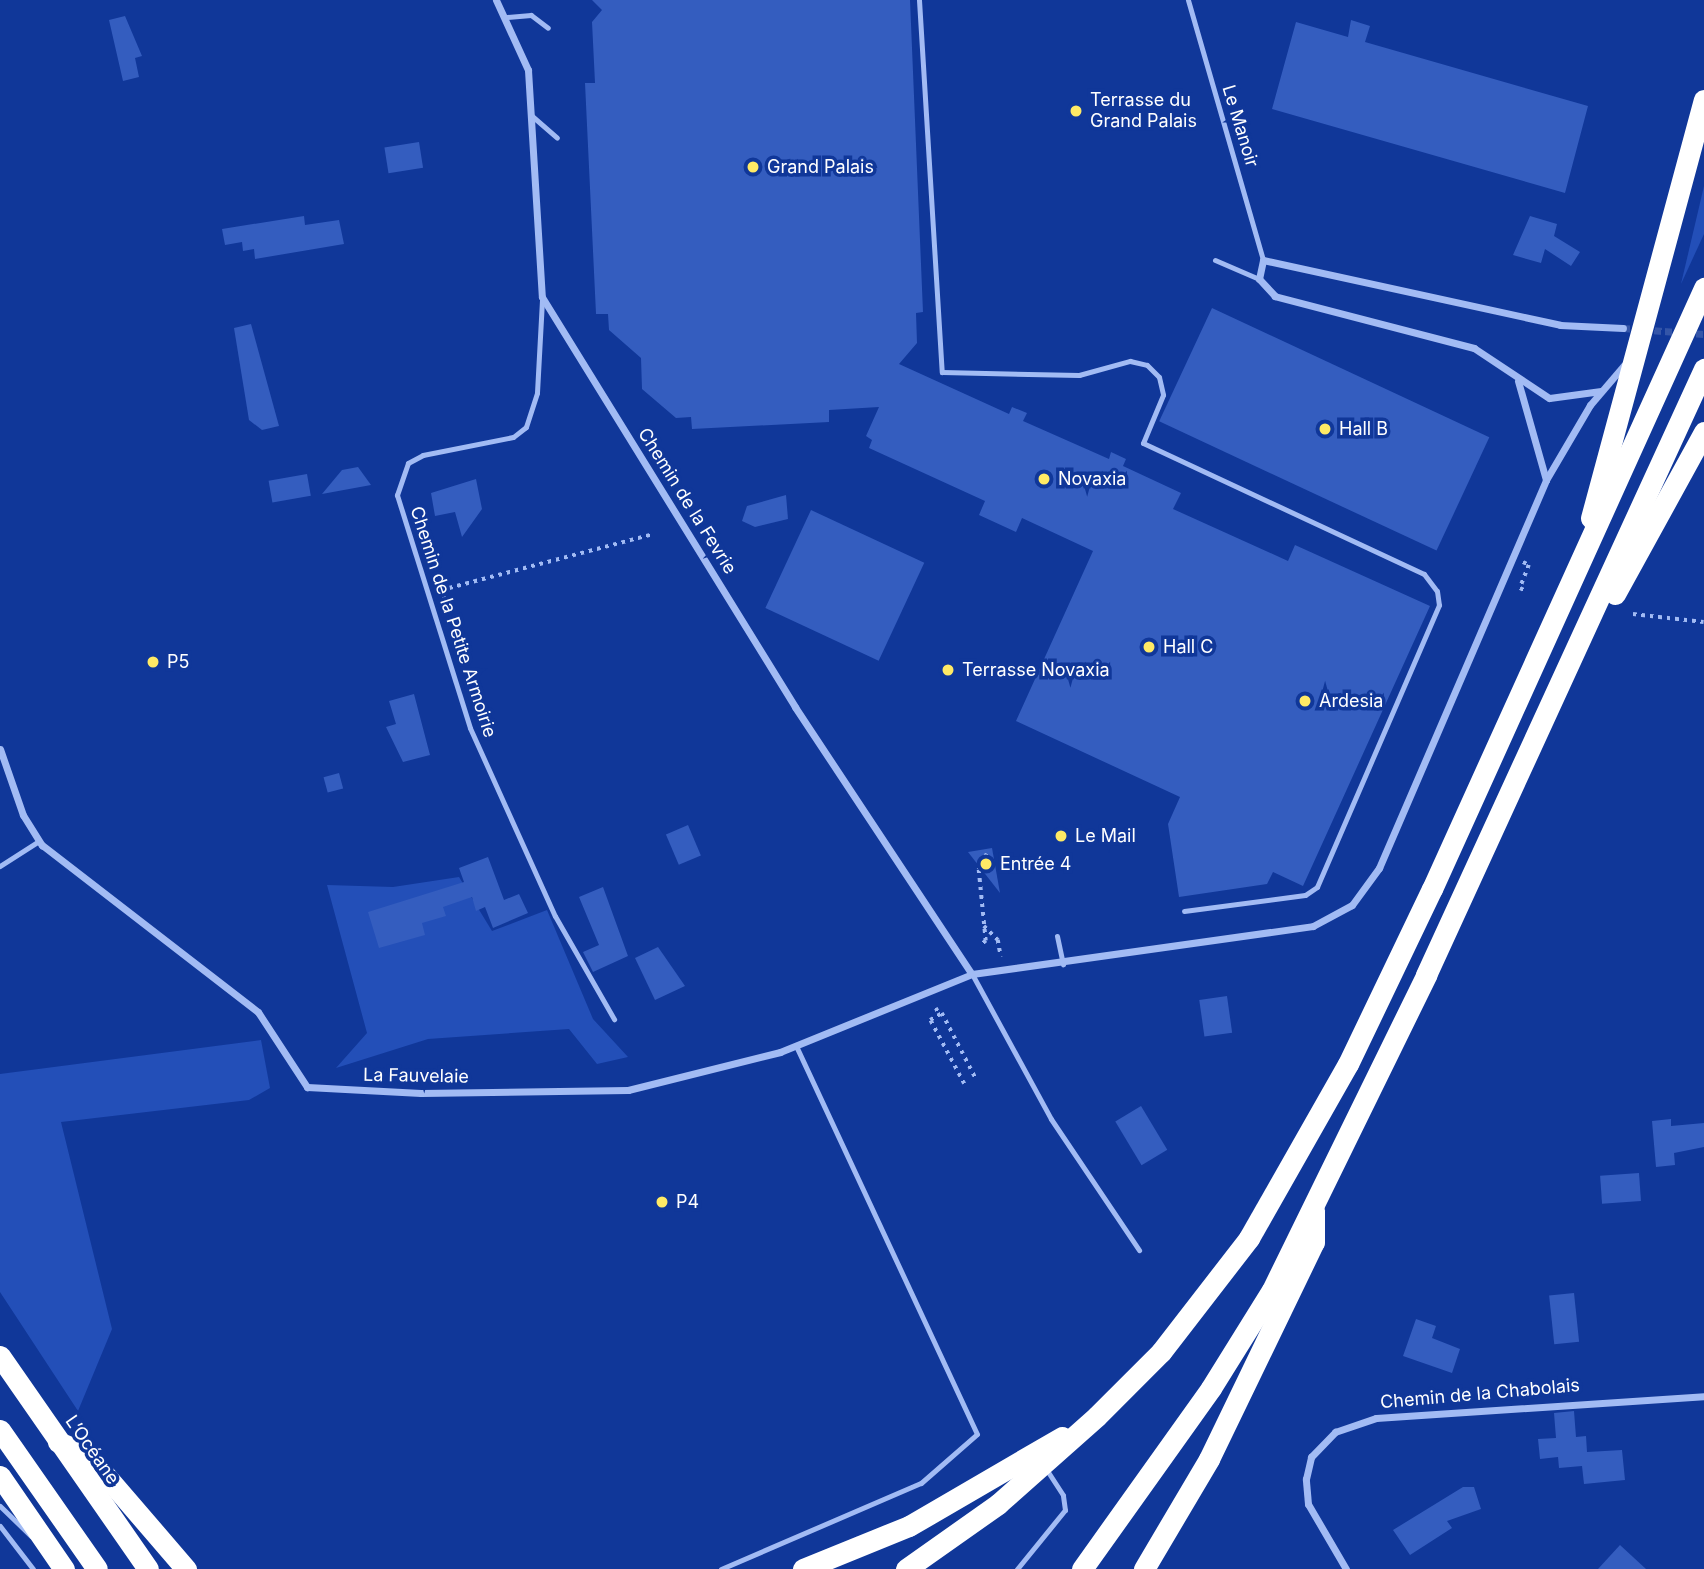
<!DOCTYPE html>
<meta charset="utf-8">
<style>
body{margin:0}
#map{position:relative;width:1704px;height:1569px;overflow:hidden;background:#103799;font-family:Inter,sans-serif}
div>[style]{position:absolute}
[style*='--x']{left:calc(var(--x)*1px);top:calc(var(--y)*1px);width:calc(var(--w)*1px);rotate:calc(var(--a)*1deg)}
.green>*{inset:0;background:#234fb8}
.building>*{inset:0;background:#345dbf;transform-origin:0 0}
.minor-tunnel>*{height:7px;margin-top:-3.5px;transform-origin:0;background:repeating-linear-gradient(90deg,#3455a8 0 7px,transparent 0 10.5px)}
.path>*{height:3.5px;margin-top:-1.75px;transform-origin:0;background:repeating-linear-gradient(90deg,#a2bbf4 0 3.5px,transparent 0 8.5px)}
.service>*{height:5px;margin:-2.5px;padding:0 2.5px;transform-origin:2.5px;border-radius:2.5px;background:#a2bbf4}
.minor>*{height:7px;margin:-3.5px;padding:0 3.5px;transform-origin:3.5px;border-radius:3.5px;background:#a2bbf4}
.motorway>*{height:21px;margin:-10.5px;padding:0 10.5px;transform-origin:10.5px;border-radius:10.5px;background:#fff}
.dots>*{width:19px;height:19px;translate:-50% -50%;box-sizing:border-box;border:4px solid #103799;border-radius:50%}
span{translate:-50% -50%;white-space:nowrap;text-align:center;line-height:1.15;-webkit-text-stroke:7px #103799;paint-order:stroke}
.poi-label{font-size:18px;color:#fff}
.left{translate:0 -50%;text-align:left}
.street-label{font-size:18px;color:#fff}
</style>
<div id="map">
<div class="green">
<i style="clip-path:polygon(1704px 186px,1704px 234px,1681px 284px)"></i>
<i style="clip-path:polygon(459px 877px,492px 931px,547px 910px,593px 1019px,628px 1057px,597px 1064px,569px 1029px,428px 1039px,336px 1068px,367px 1033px,327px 885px,393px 887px)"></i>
<i style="clip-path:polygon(261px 1040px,270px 1088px,249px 1100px,61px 1122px,112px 1329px,78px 1411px,0 1292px,0 1074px)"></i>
</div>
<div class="building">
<i style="clip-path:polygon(592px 0,910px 0,923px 312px,916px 313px,917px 343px,899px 364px,1009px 414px,1012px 407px,1027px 413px,1023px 421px,1109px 459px,1111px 452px,1126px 459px,1123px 466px,1181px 493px,1173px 509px,1288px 561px,1295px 545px,1430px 606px,1303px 886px,1273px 872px,1267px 884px,1179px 897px,1168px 824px,1180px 797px,1016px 721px,1093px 551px,1022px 518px,1016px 532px,979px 515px,985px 501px,869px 448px,872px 440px,866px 436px,879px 407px,829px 410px,829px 422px,692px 429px,691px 417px,676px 418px,642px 389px,641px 358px,609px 330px,608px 314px,596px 314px,585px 83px,595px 83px,592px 22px,602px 10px)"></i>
<i style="clip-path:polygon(125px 16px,142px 56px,135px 58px,139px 77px,123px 81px,109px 20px)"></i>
<i style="clip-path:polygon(1351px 20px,1370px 26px,1365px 42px,1588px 106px,1565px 193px,1272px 109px,1296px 22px,1348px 37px)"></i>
<i style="left:419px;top:142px;width:26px;height:35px;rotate:81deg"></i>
<i style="clip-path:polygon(304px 216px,305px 225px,339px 220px,344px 244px,255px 259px,254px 249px,243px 251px,242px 242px,225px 245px,222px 229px)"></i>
<i style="clip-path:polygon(1530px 216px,1557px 224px,1554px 236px,1580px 252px,1571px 266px,1545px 249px,1541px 263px,1513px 255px)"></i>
<i style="left:1212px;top:308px;width:306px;height:125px;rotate:25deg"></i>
<i style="clip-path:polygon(251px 324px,279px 426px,262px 430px,249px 420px,234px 328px)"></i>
<i style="clip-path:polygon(358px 467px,371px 485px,322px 494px,342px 470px)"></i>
<i style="left:307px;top:474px;width:22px;height:39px;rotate:80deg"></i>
<i style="clip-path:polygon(476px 479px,482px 509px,462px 537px,455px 512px,435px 516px,431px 493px)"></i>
<i style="clip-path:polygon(786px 495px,788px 519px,755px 527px,742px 521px,747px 506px)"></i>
<i style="left:811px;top:510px;width:125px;height:108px;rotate:25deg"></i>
<i style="clip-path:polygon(414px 694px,430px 755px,403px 762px,386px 727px,396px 724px,389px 701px)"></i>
<i style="left:339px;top:773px;width:16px;height:16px;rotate:75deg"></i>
<i style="left:688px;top:825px;width:33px;height:24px;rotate:67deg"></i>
<i style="clip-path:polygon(992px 848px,1000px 893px,968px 852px)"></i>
<i style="clip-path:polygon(488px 857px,504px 900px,519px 894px,528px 913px,493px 928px,485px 907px,476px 911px,472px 897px,443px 907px,446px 916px,422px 923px,425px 935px,379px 948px,368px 912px,464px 882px,459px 868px)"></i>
<i style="clip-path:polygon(603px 887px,628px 956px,593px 972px,583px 952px,599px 945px,579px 897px)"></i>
<i style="clip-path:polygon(658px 947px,685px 986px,655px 1000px,635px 958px)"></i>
<i style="left:1227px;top:996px;width:37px;height:28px;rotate:82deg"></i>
<i style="left:1141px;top:1106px;width:51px;height:30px;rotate:59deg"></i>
<i style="clip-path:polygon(1671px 1119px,1671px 1126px,1704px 1123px,1704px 1147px,1674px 1153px,1675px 1165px,1656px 1167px,1652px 1121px)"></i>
<i style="left:1639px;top:1173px;width:28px;height:39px;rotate:86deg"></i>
<i style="left:1574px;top:1293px;width:49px;height:25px;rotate:84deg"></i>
<i style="clip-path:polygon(1416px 1319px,1436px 1326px,1432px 1338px,1460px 1349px,1452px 1373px,1403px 1356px)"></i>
<i style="clip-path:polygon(1574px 1411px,1576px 1437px,1586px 1436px,1587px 1452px,1622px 1450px,1625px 1480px,1584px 1484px,1582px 1466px,1559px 1468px,1558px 1457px,1540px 1459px,1538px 1439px,1556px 1438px,1554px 1413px)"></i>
<i style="clip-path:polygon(1463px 1487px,1474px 1487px,1481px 1509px,1447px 1521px,1452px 1528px,1410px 1555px,1393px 1530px)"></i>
<i style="clip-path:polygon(1620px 1545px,1646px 1569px,1598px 1569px)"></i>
</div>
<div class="minor-tunnel">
<i style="--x:1623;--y:328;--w:81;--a:4.2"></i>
</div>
<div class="path">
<i style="--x:1523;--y:562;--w:7;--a:27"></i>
<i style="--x:1529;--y:565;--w:25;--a:111"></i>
<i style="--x:1520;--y:588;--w:7;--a:27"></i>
<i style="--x:442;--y:598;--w:12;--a:-55"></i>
<i style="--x:449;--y:588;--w:211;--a:-14.8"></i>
<i style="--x:1633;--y:614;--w:71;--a:6.4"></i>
<i style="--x:987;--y:854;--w:18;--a:117"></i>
<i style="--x:979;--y:870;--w:11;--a:0"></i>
<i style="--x:979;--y:870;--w:71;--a:84.4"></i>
<i style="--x:986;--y:941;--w:8;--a:140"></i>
<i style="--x:984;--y:926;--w:20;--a:45"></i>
<i style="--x:998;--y:940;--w:17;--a:80"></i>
<i style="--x:936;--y:1008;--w:7;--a:63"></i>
<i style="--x:964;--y:1084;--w:72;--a:-118"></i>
<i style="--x:930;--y:1020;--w:14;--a:-30"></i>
<i style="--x:942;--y:1013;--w:72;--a:62.7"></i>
</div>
<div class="service">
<i style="--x:919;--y:0;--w:373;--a:86.5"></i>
<i style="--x:942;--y:372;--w:137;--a:1.3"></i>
<i style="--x:1079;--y:375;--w:53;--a:-15.4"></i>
<i style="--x:1130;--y:361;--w:17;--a:13"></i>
<i style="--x:1147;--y:365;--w:17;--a:45"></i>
<i style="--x:1159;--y:377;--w:18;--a:77"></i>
<i style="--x:1163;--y:395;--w:52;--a:112.6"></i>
<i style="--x:1143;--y:443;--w:310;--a:25"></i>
<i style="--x:1424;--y:574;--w:21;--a:53"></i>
<i style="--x:1437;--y:591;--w:14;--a:82"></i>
<i style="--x:1439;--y:605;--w:307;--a:113.4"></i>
<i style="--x:1317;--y:887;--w:14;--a:146"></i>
<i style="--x:1305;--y:895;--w:122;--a:172.5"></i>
<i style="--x:1188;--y:0;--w:271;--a:73.9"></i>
<i style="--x:507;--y:17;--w:24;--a:-5"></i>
<i style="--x:531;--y:15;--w:21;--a:37"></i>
<i style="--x:532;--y:116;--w:33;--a:41"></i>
<i style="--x:1215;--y:260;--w:48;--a:23.4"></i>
<i style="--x:542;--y:300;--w:93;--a:93.1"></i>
<i style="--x:537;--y:393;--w:36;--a:108"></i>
<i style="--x:526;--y:427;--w:16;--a:142"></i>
<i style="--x:513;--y:437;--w:92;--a:168.7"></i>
<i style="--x:423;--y:455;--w:17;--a:152"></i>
<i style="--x:408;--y:463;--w:34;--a:109"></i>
<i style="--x:397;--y:495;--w:244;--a:72.6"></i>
<i style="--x:470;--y:728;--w:206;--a:65.7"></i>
<i style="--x:555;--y:916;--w:119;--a:60.2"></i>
<i style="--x:0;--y:866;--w:46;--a:-32.7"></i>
<i style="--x:1057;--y:936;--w:29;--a:78"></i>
<i style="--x:972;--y:974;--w:165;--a:61.4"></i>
<i style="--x:1051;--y:1119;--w:158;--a:56.1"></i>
<i style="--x:0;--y:1506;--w:43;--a:44.1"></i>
<i style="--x:0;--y:1526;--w:54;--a:52.5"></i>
<i style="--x:721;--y:1569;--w:218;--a:-23.3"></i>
<i style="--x:921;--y:1483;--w:74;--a:-41.2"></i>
<i style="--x:977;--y:1434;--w:428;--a:-115"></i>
<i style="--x:1017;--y:1569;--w:76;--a:-50.9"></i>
<i style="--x:1065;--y:1510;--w:15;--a:-98"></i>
<i style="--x:1063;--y:1495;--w:31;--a:-123"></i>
</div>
<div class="minor">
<i style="--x:496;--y:0;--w:77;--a:65.4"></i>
<i style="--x:528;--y:70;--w:227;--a:86.5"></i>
<i style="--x:542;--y:297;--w:482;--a:58.3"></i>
<i style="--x:795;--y:707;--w:320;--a:56.5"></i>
<i style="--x:972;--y:974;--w:344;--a:-8"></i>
<i style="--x:1313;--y:926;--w:44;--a:-28.3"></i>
<i style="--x:1352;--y:905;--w:46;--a:-53.9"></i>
<i style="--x:1379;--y:868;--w:422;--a:-66.7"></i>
<i style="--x:1546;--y:480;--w:87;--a:-59.6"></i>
<i style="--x:1590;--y:405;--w:52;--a:-49.6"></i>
<i style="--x:1518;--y:381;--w:103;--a:74.2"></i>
<i style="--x:1601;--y:391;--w:52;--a:172.3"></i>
<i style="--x:1549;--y:398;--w:90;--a:-146.3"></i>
<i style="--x:1474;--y:348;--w:206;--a:-165.4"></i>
<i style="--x:1275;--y:296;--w:23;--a:-133"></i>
<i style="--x:1259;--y:279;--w:19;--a:-78"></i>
<i style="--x:1263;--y:260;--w:304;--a:12.3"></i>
<i style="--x:1560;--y:325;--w:63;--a:2.7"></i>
<i style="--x:0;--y:749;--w:70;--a:70.8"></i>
<i style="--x:23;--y:815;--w:36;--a:58"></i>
<i style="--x:42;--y:845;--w:273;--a:37.7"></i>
<i style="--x:258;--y:1012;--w:90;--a:56.8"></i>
<i style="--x:307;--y:1087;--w:114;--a:3"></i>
<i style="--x:421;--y:1093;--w:207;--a:-0.8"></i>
<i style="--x:628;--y:1090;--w:157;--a:-14"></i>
<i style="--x:780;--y:1052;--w:207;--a:-22.1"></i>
<i style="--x:1346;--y:1569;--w:75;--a:-120.3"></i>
<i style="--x:1308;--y:1504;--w:25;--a:-95"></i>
<i style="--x:1306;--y:1479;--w:23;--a:-77"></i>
<i style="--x:1311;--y:1457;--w:35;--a:-46"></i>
<i style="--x:1335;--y:1432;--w:43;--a:-18.9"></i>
<i style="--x:1376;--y:1418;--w:329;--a:-3.8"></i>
</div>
<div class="motorway">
<i style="--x:1591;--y:518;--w:433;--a:-74.9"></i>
<i style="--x:1615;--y:594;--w:185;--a:-61.2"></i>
<i style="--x:0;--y:1356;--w:259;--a:55.2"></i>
<i style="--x:0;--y:1430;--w:169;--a:55.1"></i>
<i style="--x:58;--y:1442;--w:31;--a:22"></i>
<i style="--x:87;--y:1454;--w:152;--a:49.3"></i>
<i style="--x:0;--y:1476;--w:113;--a:55.5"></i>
<i style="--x:803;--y:1569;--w:114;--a:-22.1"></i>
<i style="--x:909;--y:1526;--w:177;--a:-30.2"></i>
<i style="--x:906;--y:1569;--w:113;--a:-35.2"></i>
<i style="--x:998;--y:1504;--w:132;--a:-41.6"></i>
<i style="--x:1097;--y:1416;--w:91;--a:-45"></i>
<i style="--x:1161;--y:1352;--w:144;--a:-52.3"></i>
<i style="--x:1249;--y:1238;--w:200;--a:-60.4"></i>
<i style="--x:1348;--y:1064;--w:194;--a:-64.4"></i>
<i style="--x:1432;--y:889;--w:660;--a:-65.65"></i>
<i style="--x:1082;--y:1569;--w:222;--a:-54.5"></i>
<i style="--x:1211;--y:1388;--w:115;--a:-58.1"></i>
<i style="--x:1272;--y:1290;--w:351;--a:-63.9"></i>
<i style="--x:1426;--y:975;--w:667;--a:-65.36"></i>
<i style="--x:1144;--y:1569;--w:128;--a:-59.4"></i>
<i style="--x:1209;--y:1459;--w:241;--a:-64.2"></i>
<i style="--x:1314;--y:1242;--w:32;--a:-90"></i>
</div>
<div class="dots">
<i style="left:1076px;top:111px;background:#ffea65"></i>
<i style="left:753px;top:167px;background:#ffea65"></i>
<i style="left:1325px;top:429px;background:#ffea65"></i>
<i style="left:1044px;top:479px;background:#ffea65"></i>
<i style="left:1149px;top:647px;background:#ffea65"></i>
<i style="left:153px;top:662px;background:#ffea65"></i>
<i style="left:948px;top:670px;background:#ffea65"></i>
<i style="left:1305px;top:701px;background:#ffea65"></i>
<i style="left:1061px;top:836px;background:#ffea65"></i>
<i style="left:986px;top:864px;background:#ffea65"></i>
<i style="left:662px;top:1202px;background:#ffea65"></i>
</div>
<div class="poi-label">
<span class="left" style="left:1090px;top:111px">Terrasse du<br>Grand Palais</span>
<span class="left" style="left:767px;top:167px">Grand Palais</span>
<span class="left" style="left:1339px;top:429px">Hall B</span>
<span class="left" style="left:1058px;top:479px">Novaxia</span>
<span class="left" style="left:1163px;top:647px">Hall C</span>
<span class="left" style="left:167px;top:662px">P5</span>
<span class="left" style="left:962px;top:670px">Terrasse Novaxia</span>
<span class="left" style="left:1319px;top:701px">Ardesia</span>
<span class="left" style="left:1075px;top:836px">Le Mail</span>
<span class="left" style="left:1000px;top:864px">Entrée 4</span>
<span class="left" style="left:676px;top:1202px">P4</span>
</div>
<div class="street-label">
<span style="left:1240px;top:126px;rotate:73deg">Le Manoir</span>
<span style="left:687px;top:501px;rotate:58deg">Chemin de la Fevrie</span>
<span style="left:453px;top:622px;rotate:72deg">Chemin de la Petite Armoirie</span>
<span style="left:416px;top:1076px;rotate:1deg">La Fauvelaie</span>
<span style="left:1480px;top:1394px;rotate:-5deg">Chemin de la Chabolais</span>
<span style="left:92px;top:1450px;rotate:55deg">L’Océane</span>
</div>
</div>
